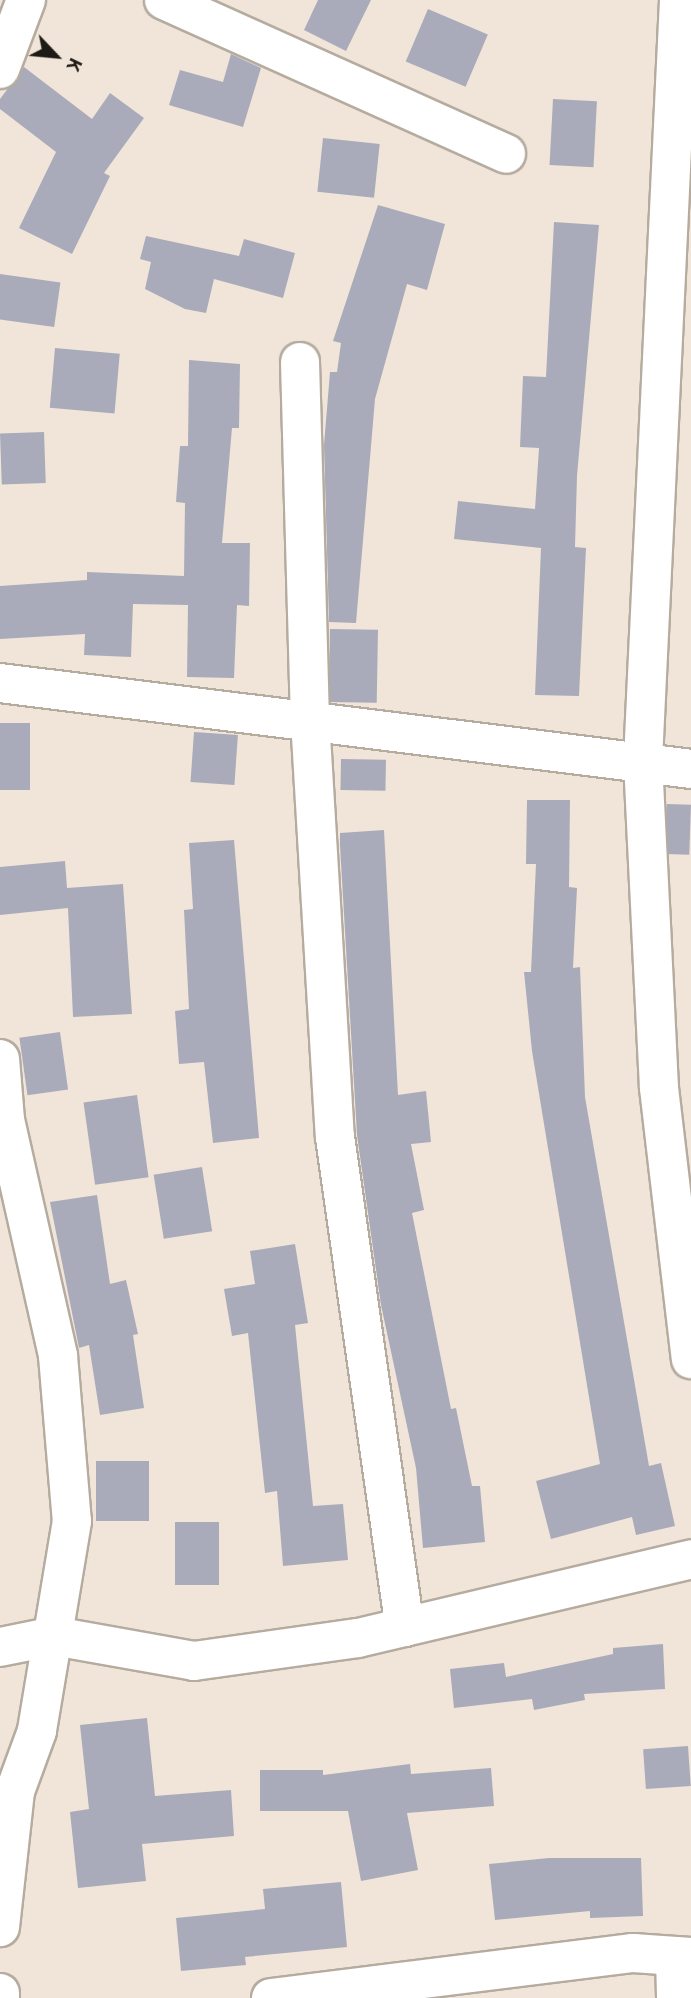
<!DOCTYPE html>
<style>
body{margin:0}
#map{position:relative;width:691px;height:1998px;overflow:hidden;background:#f0e5d8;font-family:Barlow,sans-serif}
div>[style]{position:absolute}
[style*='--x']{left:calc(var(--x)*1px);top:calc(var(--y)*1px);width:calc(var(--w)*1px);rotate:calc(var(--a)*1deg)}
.building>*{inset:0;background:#aaabba;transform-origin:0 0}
.roads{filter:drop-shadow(2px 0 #b5ab9f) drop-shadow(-2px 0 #b5ab9f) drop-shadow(0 2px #b5ab9f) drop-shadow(0 -2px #b5ab9f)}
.minor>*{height:38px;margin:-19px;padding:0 19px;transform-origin:19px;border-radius:19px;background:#fff}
span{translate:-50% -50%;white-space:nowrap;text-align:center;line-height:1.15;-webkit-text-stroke:6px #f0e5d8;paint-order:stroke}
.north{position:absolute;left:21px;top:21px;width:70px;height:70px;-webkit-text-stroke:5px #f0e5d8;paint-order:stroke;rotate:116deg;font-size:19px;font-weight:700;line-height:28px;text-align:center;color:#1e1a15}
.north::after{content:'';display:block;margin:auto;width:24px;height:32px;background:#1e1a15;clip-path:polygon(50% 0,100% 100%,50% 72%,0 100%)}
</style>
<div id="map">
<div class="building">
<i style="clip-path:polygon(318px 0,371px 0,346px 51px,304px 30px)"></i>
<i style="left:428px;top:9px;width:65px;height:57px;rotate:23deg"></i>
<i style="clip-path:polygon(231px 54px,261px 68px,243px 127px,169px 105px,180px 70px,223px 82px)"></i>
<i style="clip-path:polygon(24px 67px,92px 119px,110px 93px,144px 118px,104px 173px,110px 176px,72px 254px,19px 228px,56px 152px,0 109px,0 99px)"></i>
<i style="left:553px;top:99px;width:44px;height:66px;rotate:3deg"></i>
<i style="left:323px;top:138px;width:57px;height:54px;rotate:6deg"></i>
<i style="clip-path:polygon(378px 205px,445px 224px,427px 290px,407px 284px,375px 399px,356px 623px,329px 622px,324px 445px,330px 372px,337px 372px,341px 343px,333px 341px)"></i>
<i style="clip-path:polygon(554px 222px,599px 225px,577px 476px,575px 547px,586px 548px,579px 696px,535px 695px,541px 548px,454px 539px,458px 501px,535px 509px,539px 448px,520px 447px,523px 376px,546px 377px)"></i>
<i style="clip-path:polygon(146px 236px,239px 256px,244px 239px,295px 253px,283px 298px,214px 279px,206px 313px,185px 309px,145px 289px,151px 262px,140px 259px)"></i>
<i style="left:0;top:274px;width:61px;height:45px;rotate:8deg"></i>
<i style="left:55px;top:348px;width:65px;height:60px;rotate:5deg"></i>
<i style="clip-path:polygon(189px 360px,240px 364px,239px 428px,232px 428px,222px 543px,250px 543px,249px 606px,237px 605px,234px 678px,187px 677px,188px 605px,133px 604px,131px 657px,84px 655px,85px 634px,0 639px,0 586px,87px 580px,87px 572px,184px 576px,185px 503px,176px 502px,180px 446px,188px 446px)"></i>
<i style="left:44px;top:432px;width:51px;height:44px;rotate:88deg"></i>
<i style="left:330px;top:629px;width:48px;height:73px;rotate:1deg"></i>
<i style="left:0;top:723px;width:30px;height:67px"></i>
<i style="left:194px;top:732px;width:44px;height:50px;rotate:4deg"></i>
<i style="left:341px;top:759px;width:45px;height:31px;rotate:1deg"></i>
<i style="clip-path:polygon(527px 800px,570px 800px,569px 887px,577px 888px,573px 968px,580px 967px,585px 1097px,649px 1466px,661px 1463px,675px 1526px,636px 1535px,632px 1517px,551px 1539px,536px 1481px,600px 1464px,532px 1051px,524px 972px,531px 972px,536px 864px,526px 864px)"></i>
<i style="left:667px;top:804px;width:24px;height:50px;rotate:2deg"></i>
<i style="clip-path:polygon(384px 830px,398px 1095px,426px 1091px,431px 1142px,411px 1144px,424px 1210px,412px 1213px,451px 1409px,456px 1408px,472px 1486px,480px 1486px,485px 1542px,423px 1548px,416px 1468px,381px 1305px,357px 1135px,340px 846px,340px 833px)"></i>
<i style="clip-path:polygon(234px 840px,259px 1138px,213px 1143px,204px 1062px,179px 1064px,175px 1011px,189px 1009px,184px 910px,193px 909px,189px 843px)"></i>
<i style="clip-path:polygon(65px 861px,67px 888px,123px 884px,132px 1014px,73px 1017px,68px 908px,0 915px,0 867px)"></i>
<i style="left:60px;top:1032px;width:58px;height:41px;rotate:82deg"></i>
<i style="left:137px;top:1095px;width:83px;height:54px;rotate:82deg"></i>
<i style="left:202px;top:1167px;width:65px;height:49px;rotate:81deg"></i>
<i style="clip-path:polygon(97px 1195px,110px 1284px,126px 1280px,138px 1334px,133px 1335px,144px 1408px,100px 1415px,89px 1345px,79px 1348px,50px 1202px)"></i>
<i style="clip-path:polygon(295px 1244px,308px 1323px,295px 1325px,313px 1506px,343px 1504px,348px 1560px,283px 1566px,277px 1491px,265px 1493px,248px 1333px,232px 1336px,224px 1289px,255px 1284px,250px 1251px)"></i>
<i style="left:149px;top:1461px;width:60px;height:53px;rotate:90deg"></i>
<i style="left:175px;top:1522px;width:44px;height:63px"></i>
<i style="clip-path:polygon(663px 1644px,665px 1689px,584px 1694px,585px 1700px,534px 1710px,532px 1699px,454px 1708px,450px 1669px,504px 1663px,506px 1677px,613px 1654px,613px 1648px)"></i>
<i style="clip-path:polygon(147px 1718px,155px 1796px,231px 1790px,234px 1836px,142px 1844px,146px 1881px,78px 1888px,70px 1812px,89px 1809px,80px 1725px)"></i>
<i style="left:688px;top:1746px;width:40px;height:45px;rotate:86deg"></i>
<i style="clip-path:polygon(410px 1764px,411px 1774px,491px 1768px,494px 1806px,407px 1813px,418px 1870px,361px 1881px,348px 1811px,260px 1811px,260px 1770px,323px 1770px,323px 1775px)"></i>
<i style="clip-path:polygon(549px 1858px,641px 1858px,643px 1916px,590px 1918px,590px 1911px,495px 1920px,489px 1864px)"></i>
<i style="clip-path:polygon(341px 1882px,347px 1947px,245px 1957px,246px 1965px,181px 1971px,176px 1918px,265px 1909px,263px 1889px)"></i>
</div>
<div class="roads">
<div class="minor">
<i style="--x:164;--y:0;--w:375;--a:24.2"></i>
<i style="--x:679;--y:0;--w:762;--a:92.71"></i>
<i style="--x:643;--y:761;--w:327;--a:87.2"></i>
<i style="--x:659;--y:1088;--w:273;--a:83.3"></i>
<i style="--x:0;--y:69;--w:74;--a:-69.4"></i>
<i style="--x:300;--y:362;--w:357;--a:88.4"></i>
<i style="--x:310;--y:719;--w:419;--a:86.6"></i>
<i style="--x:335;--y:1137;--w:495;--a:81.9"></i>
<i style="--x:0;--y:683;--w:696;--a:7.09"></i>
<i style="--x:0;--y:1059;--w:61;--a:85.3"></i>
<i style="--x:5;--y:1120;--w:242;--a:77.3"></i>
<i style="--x:58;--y:1356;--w:166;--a:85.2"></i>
<i style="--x:72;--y:1521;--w:213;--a:99.5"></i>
<i style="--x:37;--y:1731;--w:64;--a:110.1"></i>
<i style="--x:15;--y:1791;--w:137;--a:96.3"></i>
<i style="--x:0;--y:1647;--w:55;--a:-11.5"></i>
<i style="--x:54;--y:1636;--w:142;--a:10.1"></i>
<i style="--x:194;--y:1661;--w:166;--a:-8"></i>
<i style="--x:358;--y:1638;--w:342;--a:-13.3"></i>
<i style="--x:675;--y:1956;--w:42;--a:88.6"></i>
<i style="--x:0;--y:1993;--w:5;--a:90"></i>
<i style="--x:271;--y:1998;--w:365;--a:-7.1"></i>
<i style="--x:633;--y:1953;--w:58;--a:3.9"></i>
</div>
</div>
<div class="north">K</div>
</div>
